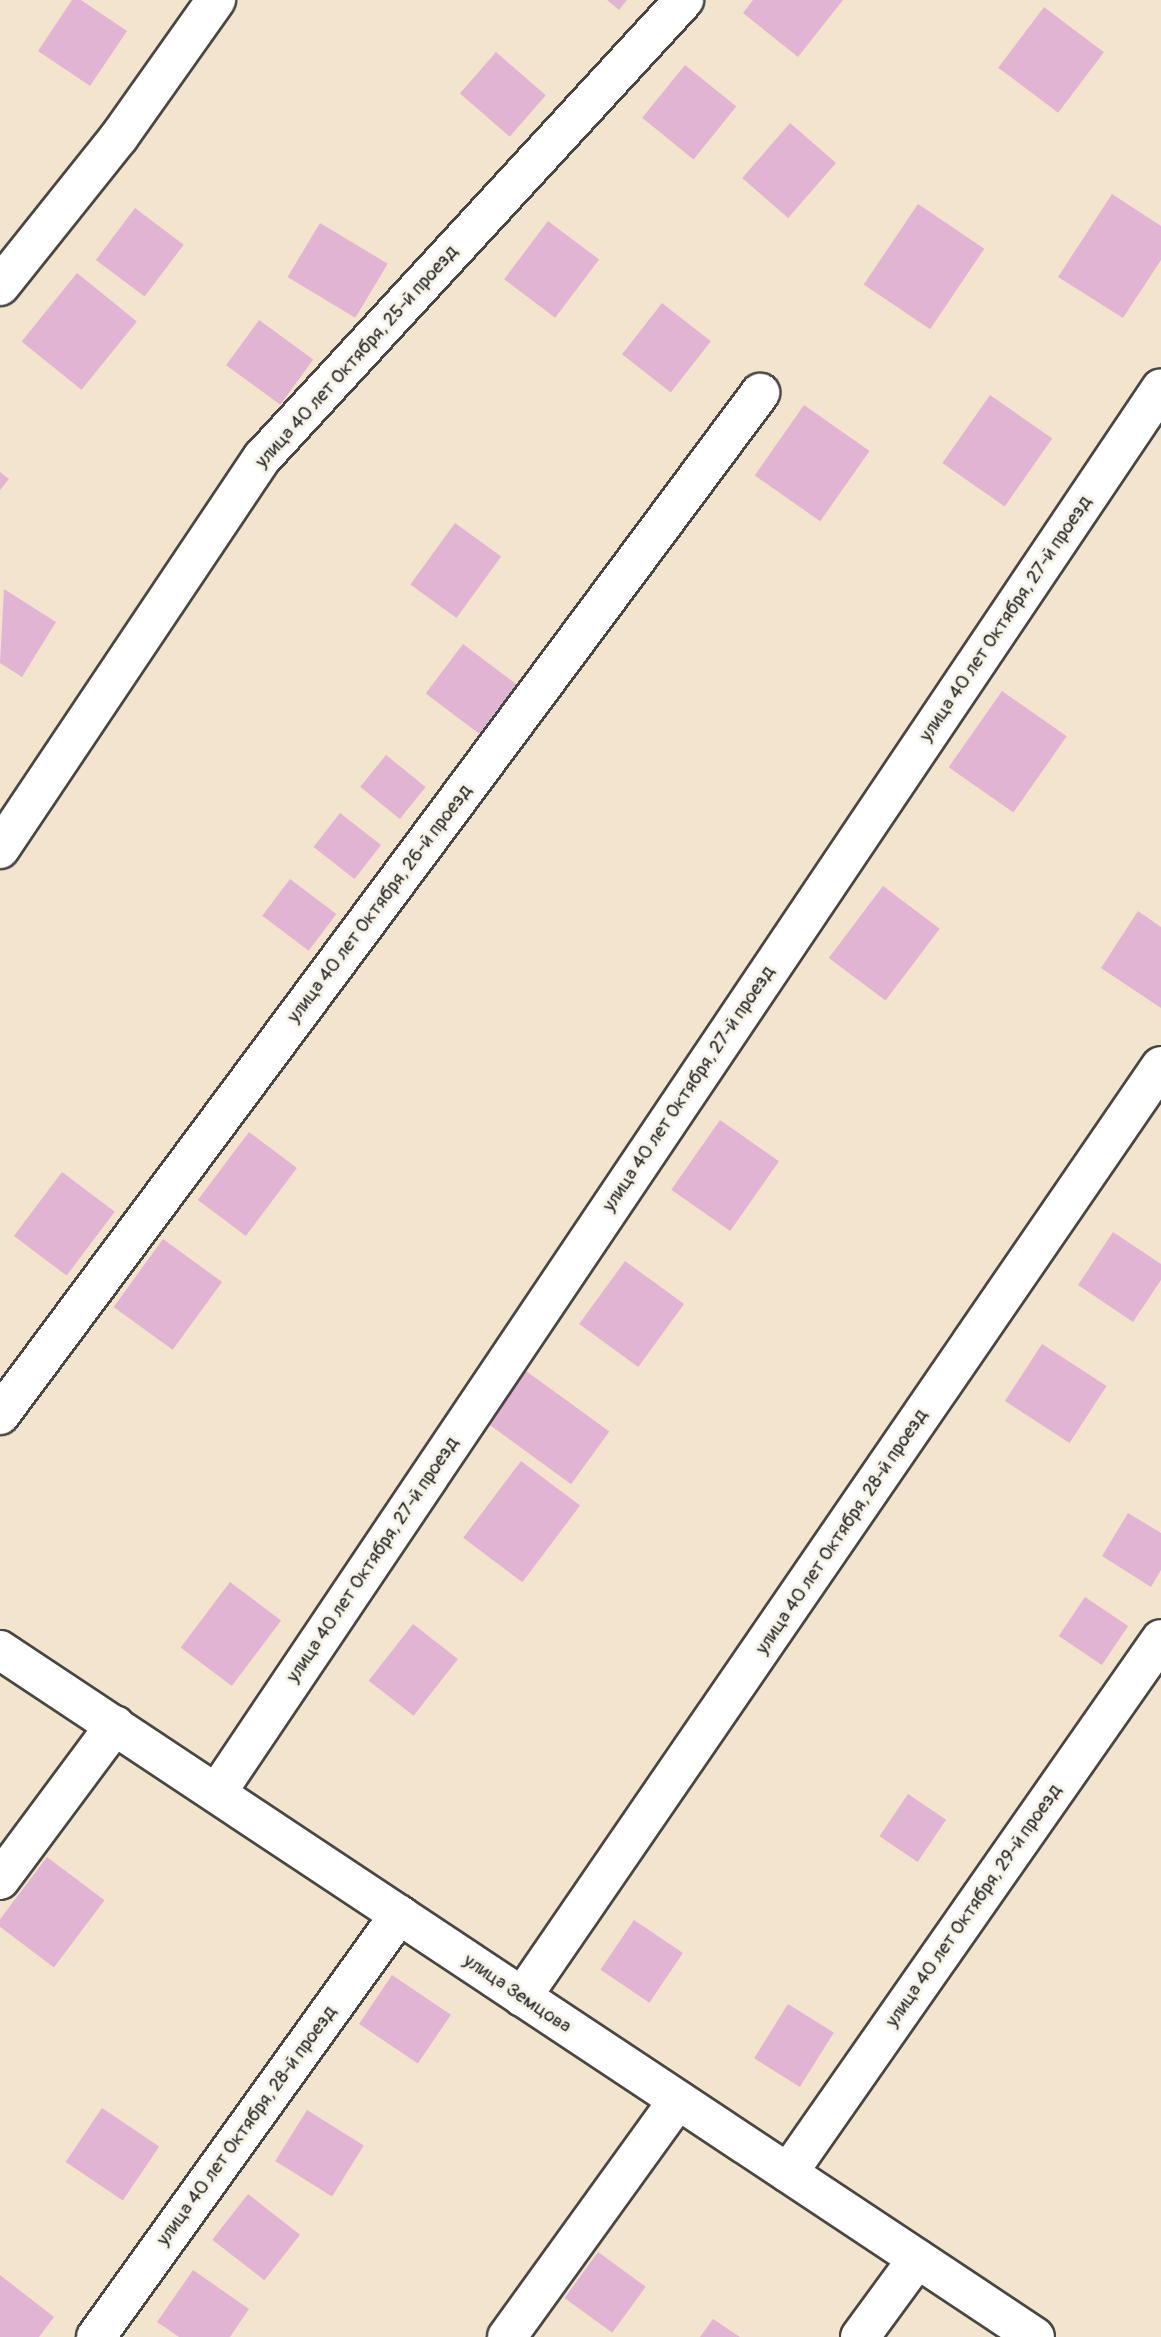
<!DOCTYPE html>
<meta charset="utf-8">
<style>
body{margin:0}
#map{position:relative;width:1161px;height:2337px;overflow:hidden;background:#f3e5cd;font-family:Pangolin,sans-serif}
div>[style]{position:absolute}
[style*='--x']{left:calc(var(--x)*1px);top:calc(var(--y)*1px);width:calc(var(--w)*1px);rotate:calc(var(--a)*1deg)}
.building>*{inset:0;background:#e2b4d3;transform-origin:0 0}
.roads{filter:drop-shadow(2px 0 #494743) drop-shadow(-2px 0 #494743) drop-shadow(0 2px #494743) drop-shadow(0 -2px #494743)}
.minor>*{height:38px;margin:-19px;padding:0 19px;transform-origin:19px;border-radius:19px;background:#fff}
span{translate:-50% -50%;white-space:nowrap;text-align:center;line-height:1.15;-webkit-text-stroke:6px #f7f3e8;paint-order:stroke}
.street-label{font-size:19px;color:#2b2b2b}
</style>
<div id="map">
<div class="building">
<i style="clip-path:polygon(72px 0,81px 0,127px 31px,90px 86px,38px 51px)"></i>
<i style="clip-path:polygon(607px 0,627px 0,619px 10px)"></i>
<i style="clip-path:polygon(753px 0,843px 0,798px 57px,743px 13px)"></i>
<i style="left:1044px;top:7px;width:75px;height:76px;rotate:37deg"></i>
<i style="left:496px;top:52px;width:66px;height:55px;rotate:41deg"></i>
<i style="left:685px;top:65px;width:66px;height:68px;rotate:39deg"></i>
<i style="left:790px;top:123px;width:61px;height:73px;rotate:41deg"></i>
<i style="clip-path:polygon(1112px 194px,1161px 226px,1161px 260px,1123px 318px,1058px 277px)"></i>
<i style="left:918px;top:204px;width:80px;height:97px;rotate:34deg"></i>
<i style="left:135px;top:208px;width:61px;height:65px;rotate:37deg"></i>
<i style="left:548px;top:221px;width:64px;height:73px;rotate:37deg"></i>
<i style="left:320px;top:223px;width:79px;height:63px;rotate:31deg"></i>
<i style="left:77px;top:273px;width:77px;height:88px;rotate:39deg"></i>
<i style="left:662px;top:303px;width:62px;height:65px;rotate:38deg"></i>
<i style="left:259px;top:320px;width:67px;height:56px;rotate:36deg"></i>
<i style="left:990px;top:395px;width:76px;height:83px;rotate:35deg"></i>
<i style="left:804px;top:405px;width:80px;height:86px;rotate:35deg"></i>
<i style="clip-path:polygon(0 472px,9px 479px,0 490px)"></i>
<i style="left:455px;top:523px;width:57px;height:76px;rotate:36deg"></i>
<i style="clip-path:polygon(4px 589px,56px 622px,22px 677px,0 663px)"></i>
<i style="left:463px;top:644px;width:67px;height:62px;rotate:37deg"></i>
<i style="left:1002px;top:691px;width:79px;height:93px;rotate:35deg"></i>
<i style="left:386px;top:755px;width:51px;height:41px;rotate:39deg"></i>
<i style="left:340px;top:813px;width:52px;height:43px;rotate:38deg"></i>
<i style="left:290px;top:879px;width:58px;height:46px;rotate:37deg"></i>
<i style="left:883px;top:886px;width:71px;height:90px;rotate:37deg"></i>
<i style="clip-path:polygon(1138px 911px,1161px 927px,1161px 1008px,1101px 968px)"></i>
<i style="left:720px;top:1120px;width:72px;height:85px;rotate:35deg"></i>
<i style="left:249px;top:1132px;width:60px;height:85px;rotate:37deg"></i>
<i style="left:62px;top:1172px;width:66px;height:80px;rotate:37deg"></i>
<i style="clip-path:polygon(1113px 1232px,1161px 1264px,1161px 1280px,1133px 1322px,1078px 1285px)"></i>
<i style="left:163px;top:1239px;width:73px;height:84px;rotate:36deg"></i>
<i style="left:625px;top:1261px;width:73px;height:78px;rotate:36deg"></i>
<i style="left:1042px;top:1344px;width:77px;height:68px;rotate:33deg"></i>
<i style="left:526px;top:1371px;width:103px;height:65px;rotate:36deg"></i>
<i style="left:521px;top:1461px;width:74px;height:96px;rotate:37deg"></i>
<i style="clip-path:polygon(1128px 1513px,1161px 1533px,1161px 1570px,1151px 1587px,1102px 1556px)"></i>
<i style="left:230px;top:1582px;width:64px;height:82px;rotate:37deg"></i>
<i style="left:1085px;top:1597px;width:52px;height:47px;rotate:34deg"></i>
<i style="left:413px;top:1624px;width:57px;height:72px;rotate:38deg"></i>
<i style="left:908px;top:1794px;width:46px;height:51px;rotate:34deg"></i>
<i style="left:47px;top:1857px;width:72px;height:84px;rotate:37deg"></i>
<i style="left:634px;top:1920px;width:59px;height:60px;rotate:34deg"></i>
<i style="left:392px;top:1975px;width:71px;height:59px;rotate:34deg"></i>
<i style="left:788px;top:2004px;width:54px;height:64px;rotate:32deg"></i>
<i style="left:102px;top:2108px;width:69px;height:65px;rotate:34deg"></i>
<i style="left:307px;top:2110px;width:67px;height:60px;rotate:32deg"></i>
<i style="left:248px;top:2194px;width:66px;height:58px;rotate:38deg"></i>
<i style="left:598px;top:2252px;width:59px;height:57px;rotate:36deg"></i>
<i style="clip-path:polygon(193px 2270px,249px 2309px,230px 2337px,179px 2337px,157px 2322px)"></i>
<i style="clip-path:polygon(0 2275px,54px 2317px,39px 2337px,0 2337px)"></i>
<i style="clip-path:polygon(713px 2319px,740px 2337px,700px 2337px)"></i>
</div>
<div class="roads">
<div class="minor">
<i style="--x:0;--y:286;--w:191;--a:-51.4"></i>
<i style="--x:119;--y:137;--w:168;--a:-54.7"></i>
<i style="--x:0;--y:849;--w:471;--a:-56.2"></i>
<i style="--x:262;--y:458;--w:623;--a:-47.34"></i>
<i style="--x:0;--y:1415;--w:1274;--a:-53.36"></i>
<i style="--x:0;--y:1650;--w:1242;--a:33.57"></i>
<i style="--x:218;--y:1791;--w:1690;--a:-56.09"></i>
<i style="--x:0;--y:1880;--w:193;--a:-53.4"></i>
<i style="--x:522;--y:1997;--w:1129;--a:-55.54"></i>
<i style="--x:788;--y:2173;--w:651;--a:-55.07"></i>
<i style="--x:96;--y:2337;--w:520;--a:-54.32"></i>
<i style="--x:507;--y:2337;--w:292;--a:-54.2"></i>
<i style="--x:860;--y:2337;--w:97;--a:-53.8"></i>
</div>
</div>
<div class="street-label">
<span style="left:357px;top:357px;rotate:-48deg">улица 40 лет Октября, 25-й проезд</span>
<span style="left:1006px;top:619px;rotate:-56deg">улица 40 лет Октября, 27-й проезд</span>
<span style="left:380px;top:904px;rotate:-53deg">улица 40 лет Октября, 26-й проезд</span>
<span style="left:689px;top:1089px;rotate:-56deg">улица 40 лет Октября, 27-й проезд</span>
<span style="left:842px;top:1532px;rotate:-56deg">улица 40 лет Октября, 28-й проезд</span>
<span style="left:373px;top:1560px;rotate:-56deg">улица 40 лет Октября, 27-й проезд</span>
<span style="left:974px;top:1906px;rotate:-55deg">улица 40 лет Октября, 29-й проезд</span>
<span style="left:517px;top:1994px;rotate:34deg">улица Земцова</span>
<span style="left:247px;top:2126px;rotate:-54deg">улица 40 лет Октября, 28-й проезд</span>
</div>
</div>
